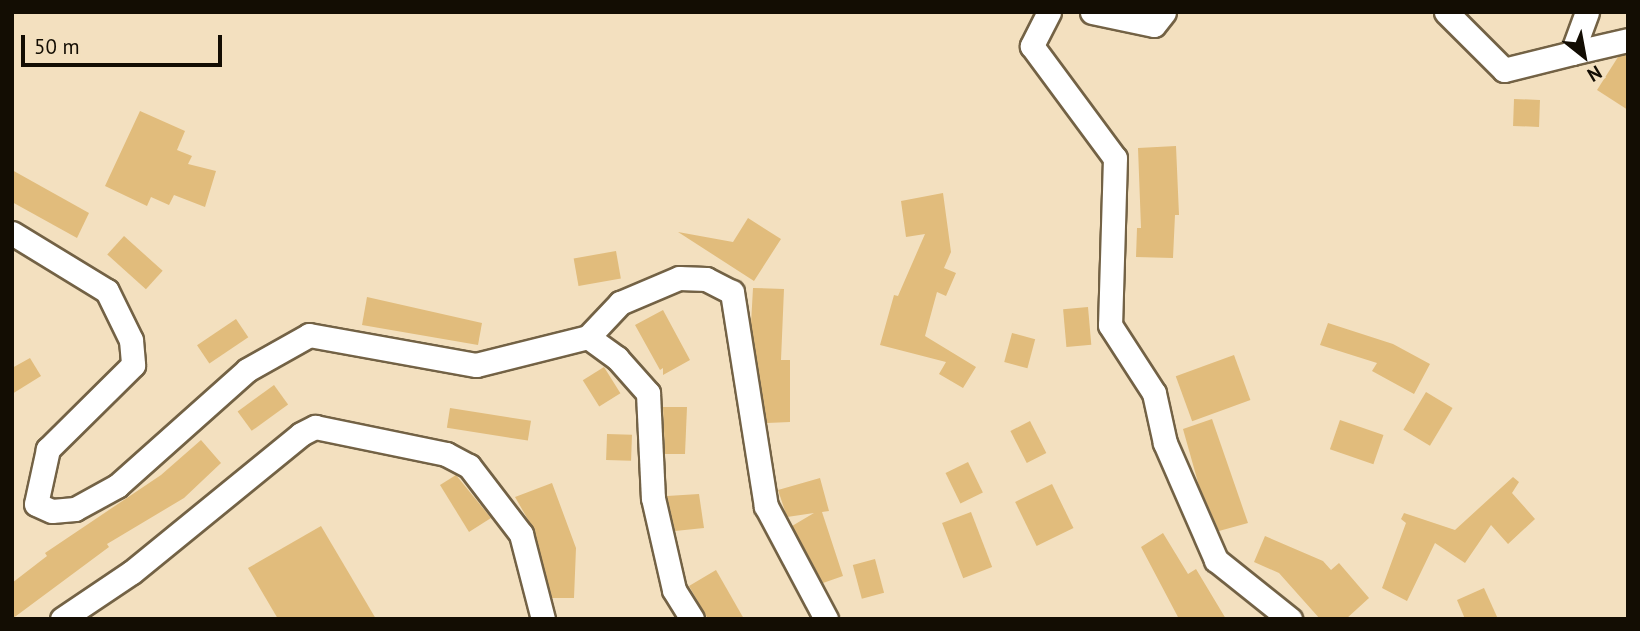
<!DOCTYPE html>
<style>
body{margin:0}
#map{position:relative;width:1640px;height:631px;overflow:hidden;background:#f3e0bf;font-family:"PT Sans",sans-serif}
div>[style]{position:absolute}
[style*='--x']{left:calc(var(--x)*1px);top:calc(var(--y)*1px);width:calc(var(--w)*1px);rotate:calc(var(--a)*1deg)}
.building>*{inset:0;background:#e1bc7c;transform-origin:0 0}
.roads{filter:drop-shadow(2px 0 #736245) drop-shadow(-2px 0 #736245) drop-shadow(0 2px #736245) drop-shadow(0 -2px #736245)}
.minor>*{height:23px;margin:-11.5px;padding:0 11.5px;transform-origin:11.5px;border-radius:11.5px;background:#fff}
span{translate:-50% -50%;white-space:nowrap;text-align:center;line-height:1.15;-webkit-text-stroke:5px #f3e0bf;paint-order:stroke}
.frame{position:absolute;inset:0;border:14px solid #130d03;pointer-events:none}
.north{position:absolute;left:1549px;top:21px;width:70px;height:70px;-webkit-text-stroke:5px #f3e0bf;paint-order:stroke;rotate:149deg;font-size:19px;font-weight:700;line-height:28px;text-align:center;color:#130d03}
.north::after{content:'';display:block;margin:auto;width:24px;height:32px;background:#130d03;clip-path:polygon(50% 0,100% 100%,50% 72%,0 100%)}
.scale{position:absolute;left:21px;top:35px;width:201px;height:32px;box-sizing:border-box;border:4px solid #130d03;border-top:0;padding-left:9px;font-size:21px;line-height:24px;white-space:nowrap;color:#130d03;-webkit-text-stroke:5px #f3e0bf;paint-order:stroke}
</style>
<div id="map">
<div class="building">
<i style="clip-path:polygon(1628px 54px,1628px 110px,1597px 90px,1618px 57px)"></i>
<i style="left:1514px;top:99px;width:26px;height:27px;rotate:2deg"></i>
<i style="clip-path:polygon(140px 111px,185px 131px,177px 150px,192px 156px,188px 164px,216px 171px,205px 207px,174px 195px,169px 205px,151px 197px,147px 206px,105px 186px)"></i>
<i style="clip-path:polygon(1176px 146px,1179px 215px,1175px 215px,1173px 258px,1136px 257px,1137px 228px,1141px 228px,1138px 148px)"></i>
<i style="clip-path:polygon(12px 170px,89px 213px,77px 238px,12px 202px)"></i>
<i style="clip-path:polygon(943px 193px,951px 252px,944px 268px,956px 273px,946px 296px,937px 292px,925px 336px,976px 367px,963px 388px,939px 374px,946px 362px,880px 345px,894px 295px,898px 296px,925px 234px,906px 237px,901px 201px)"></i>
<i style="clip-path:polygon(748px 218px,781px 239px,754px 281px,678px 232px,733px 242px)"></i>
<i style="left:124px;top:236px;width:52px;height:25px;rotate:42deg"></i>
<i style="left:616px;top:251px;width:28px;height:43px;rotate:80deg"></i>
<i style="clip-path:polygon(753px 288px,784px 289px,781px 360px,790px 360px,790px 422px,767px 423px,751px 324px)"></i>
<i style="clip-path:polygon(367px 297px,482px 323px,478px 345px,362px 325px)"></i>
<i style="left:1088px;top:307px;width:38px;height:25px;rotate:85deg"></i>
<i style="clip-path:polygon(663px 310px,690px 360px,663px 375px,663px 368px,660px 370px,635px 325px)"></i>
<i style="left:236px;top:319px;width:22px;height:47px;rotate:56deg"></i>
<i style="clip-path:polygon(1328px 323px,1393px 344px,1430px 364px,1414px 394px,1372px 371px,1377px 363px,1320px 345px)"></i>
<i style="left:1012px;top:333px;width:24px;height:30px;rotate:15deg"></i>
<i style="left:1234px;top:355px;width:48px;height:62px;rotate:70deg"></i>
<i style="clip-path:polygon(30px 358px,41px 376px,12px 394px,12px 368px)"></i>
<i style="left:604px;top:367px;width:31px;height:25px;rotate:58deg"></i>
<i style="left:274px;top:385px;width:24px;height:45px;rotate:54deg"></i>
<i style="left:1426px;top:392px;width:31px;height:44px;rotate:31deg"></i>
<i style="clip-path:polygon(663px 407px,687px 407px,685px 454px,665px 454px)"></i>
<i style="left:450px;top:408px;width:82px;height:20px;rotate:9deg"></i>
<i style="clip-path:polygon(1212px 419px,1248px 523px,1219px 531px,1199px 486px,1183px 429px)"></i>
<i style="left:1340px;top:420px;width:46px;height:31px;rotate:19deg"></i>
<i style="left:1030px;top:421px;width:36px;height:22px;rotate:63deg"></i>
<i style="left:607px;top:434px;width:25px;height:26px;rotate:2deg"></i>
<i style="clip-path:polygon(201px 440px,221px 463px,184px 498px,107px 544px,109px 547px,12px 619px,12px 583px,47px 556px,45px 553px,161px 475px)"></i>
<i style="left:968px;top:462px;width:34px;height:25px;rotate:64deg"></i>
<i style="clip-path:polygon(456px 475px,491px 518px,469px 532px,440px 485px)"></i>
<i style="clip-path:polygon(1513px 477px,1519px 482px,1512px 493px,1535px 519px,1508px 544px,1491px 525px,1465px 563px,1435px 543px,1407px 601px,1382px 588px,1406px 523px,1401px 519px,1404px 513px,1455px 530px)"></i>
<i style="clip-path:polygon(820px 478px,829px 511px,822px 512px,843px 576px,823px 583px,792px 526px,814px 513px,787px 517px,778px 490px)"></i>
<i style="clip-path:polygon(552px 483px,576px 548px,574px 598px,552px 598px,534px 530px,515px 497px)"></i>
<i style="left:1052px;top:484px;width:49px;height:41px;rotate:64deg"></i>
<i style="clip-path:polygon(699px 494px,704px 528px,675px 531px,667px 496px)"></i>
<i style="left:971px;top:512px;width:59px;height:31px;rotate:69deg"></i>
<i style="clip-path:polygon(321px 526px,376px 619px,278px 619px,248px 568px)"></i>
<i style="clip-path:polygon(1163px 533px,1188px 574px,1196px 569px,1226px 619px,1179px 619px,1141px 547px)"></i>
<i style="clip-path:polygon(1265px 536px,1323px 561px,1331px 570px,1339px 563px,1369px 598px,1346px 619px,1320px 619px,1279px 573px,1254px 562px)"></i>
<i style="left:875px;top:559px;width:35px;height:23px;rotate:75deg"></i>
<i style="clip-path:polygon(716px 570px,744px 619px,708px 619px,689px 586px)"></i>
<i style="clip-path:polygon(1484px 588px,1498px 619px,1465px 619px,1457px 600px)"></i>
</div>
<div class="roads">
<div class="minor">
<i style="--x:1049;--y:12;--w:38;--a:117"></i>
<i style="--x:1032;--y:46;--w:139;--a:53.5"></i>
<i style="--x:1115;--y:158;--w:167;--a:91.7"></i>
<i style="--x:1110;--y:325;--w:81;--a:57.1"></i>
<i style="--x:1154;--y:393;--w:51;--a:77.6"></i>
<i style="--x:1165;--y:443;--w:128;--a:66.4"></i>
<i style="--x:1216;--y:560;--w:95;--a:38.6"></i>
<i style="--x:1092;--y:12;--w:63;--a:11.8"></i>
<i style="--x:1154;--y:25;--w:16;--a:-52"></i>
<i style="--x:1446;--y:12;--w:82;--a:45"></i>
<i style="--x:1504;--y:70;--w:70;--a:-14"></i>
<i style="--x:1572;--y:53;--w:44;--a:-69.9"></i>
<i style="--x:1572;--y:53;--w:57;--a:-13.1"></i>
<i style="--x:12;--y:233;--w:111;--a:31.4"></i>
<i style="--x:107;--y:291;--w:55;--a:63.9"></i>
<i style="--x:131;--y:340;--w:25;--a:85"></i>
<i style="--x:133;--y:365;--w:120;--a:135.3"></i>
<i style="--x:48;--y:449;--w:56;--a:102.3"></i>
<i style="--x:36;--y:504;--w:17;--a:24"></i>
<i style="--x:52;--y:511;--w:23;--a:-5"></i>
<i style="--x:75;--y:509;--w:48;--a:-28.7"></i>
<i style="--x:117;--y:486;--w:174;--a:-41.7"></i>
<i style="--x:247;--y:370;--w:71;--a:-29.4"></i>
<i style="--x:309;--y:335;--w:170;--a:10.2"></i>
<i style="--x:476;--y:365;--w:115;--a:-14"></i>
<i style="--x:588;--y:337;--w:47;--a:-46.7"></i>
<i style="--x:620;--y:303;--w:64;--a:-23"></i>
<i style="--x:679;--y:278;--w:27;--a:2"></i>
<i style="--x:706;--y:279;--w:29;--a:27"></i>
<i style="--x:732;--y:292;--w:217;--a:81"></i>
<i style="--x:766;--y:506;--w:128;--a:62"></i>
<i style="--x:588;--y:337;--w:36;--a:36"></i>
<i style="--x:617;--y:358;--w:47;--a:48.5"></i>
<i style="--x:648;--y:393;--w:105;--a:87.3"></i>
<i style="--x:653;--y:498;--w:94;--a:77.1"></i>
<i style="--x:674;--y:590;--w:34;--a:58"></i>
<i style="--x:62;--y:619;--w:84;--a:-33.9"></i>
<i style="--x:132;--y:572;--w:218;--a:-39.2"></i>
<i style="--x:301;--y:434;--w:16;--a:-27"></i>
<i style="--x:315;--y:427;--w:134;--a:11.6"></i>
<i style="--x:446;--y:454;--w:26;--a:28"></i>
<i style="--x:469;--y:466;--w:86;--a:52.6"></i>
<i style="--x:521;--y:534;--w:88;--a:75.5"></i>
</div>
</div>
<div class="frame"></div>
<div class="north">N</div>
<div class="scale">50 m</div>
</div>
